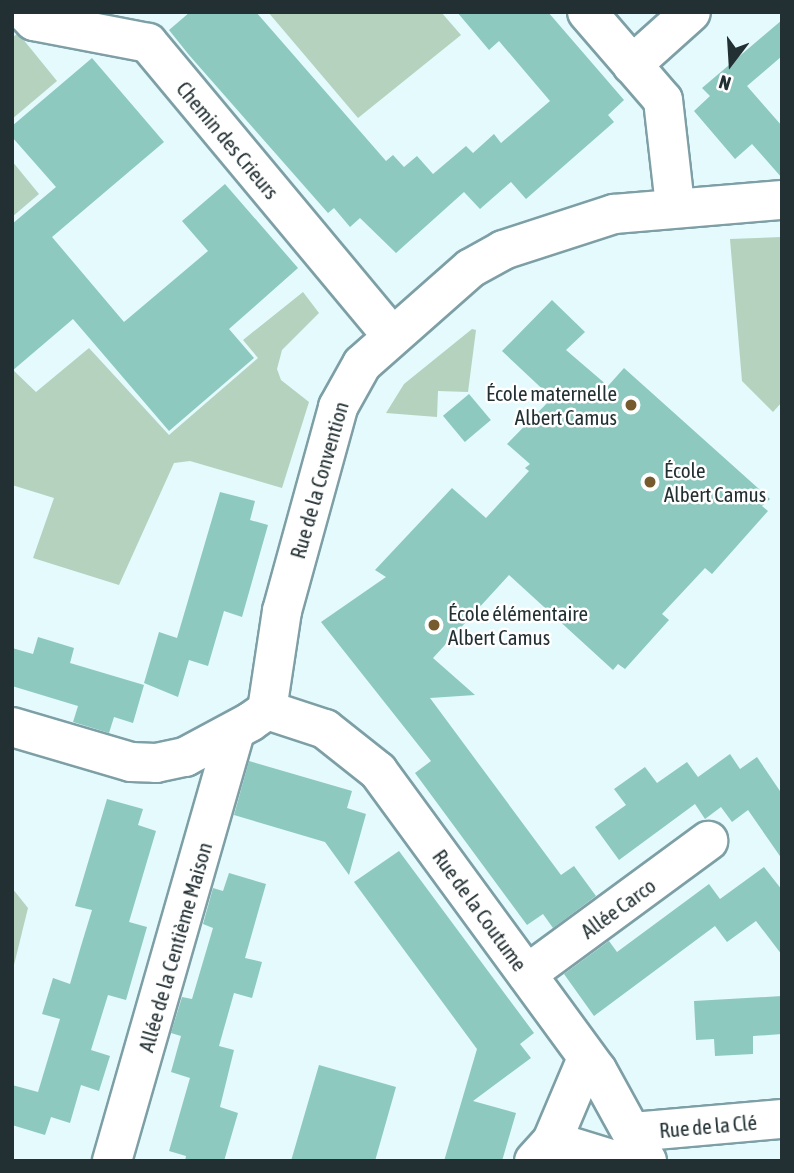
<!DOCTYPE html>
<meta charset="utf-8">
<style>
body{margin:0}
#map{position:relative;width:794px;height:1173px;overflow:hidden;background:#e4fafd;font-family:"Asap Condensed",sans-serif}
div>[style]{position:absolute}
[style*='--x']{left:calc(var(--x)*1px);top:calc(var(--y)*1px);width:calc(var(--w)*1px);rotate:calc(var(--a)*1deg)}
.green>*{inset:0;background:#b4d2be}
.building>*{inset:0;background:#8dc9bf;transform-origin:0 0}
.roads{filter:drop-shadow(2px 0 #7d9fa5) drop-shadow(-2px 0 #7d9fa5) drop-shadow(0 2px #7d9fa5) drop-shadow(0 -2px #7d9fa5)}
.minor>*{height:38px;margin:-19px;padding:0 19px;transform-origin:19px;border-radius:19px;background:#fff}
.dots>*{width:19px;height:19px;translate:-50% -50%;box-sizing:border-box;border:4px solid #fff;border-radius:50%}
span{translate:-50% -50%;white-space:nowrap;text-align:center;line-height:1.15;-webkit-text-stroke:5px #fff;paint-order:stroke}
.street-label{font-size:21px;color:#223033}
.poi-label{font-size:21px;color:#223033}
.right{translate:-100% -50%;text-align:right}
.left{translate:0 -50%;text-align:left}
.frame{position:absolute;inset:0;border:14px solid #223033;pointer-events:none}
.north{position:absolute;left:696px;top:28px;width:70px;height:70px;-webkit-text-stroke:5px #fff;paint-order:stroke;rotate:197deg;font-size:19px;font-weight:700;line-height:28px;text-align:center;color:#223033}
.north::after{content:'';display:block;margin:auto;width:24px;height:32px;background:#223033;clip-path:polygon(50% 0,100% 100%,50% 72%,0 100%)}
</style>
<div id="map">
<div class="green">
<i style="clip-path:polygon(268px 12px,441px 12px,461px 35px,358px 118px)"></i>
<i style="clip-path:polygon(18px 33px,57px 81px,12px 119px,12px 38px)"></i>
<i style="clip-path:polygon(12px 161px,39px 194px,12px 217px)"></i>
<i style="clip-path:polygon(782px 237px,782px 402px,773px 412px,742px 381px,730px 239px)"></i>
<i style="clip-path:polygon(303px 292px,319px 313px,282px 350px,277px 369px,281px 380px,309px 402px,282px 488px,190px 461px,174px 463px,119px 585px,33px 558px,54px 498px,12px 485px,12px 369px,36px 392px,89px 348px,169px 435px,258px 358px,243px 340px)"></i>
<i style="clip-path:polygon(472px 329px,476px 330px,468px 392px,438px 391px,437px 417px,386px 413px,404px 384px)"></i>
<i style="clip-path:polygon(12px 888px,28px 908px,12px 973px)"></i>
</div>
<div class="building">
<i style="clip-path:polygon(190px 12px,256px 12px,386px 161px,393px 155px,404px 167px,417px 156px,433px 174px,466px 146px,473px 153px,494px 134px,501px 143px,550px 101px,499px 41px,489px 50px,457px 12px,548px 12px,624px 100px,608px 115px,614px 122px,526px 199px,511px 182px,480px 209px,464px 192px,396px 253px,360px 218px,350px 227px,334px 208px,328px 213px,189px 55px,169px 30px)"></i>
<i style="clip-path:polygon(782px 20px,782px 56px,747px 86px,782px 126px,782px 178px,752px 144px,735px 159px,694px 111px,710px 96px,702px 88px)"></i>
<i style="clip-path:polygon(92px 58px,164px 142px,52px 237px,124px 322px,208px 251px,182px 221px,225px 184px,298px 268px,229px 329px,254px 358px,169px 431px,73px 319px,12px 371px,12px 224px,56px 187px,12px 137px,12px 126px)"></i>
<i style="clip-path:polygon(552px 300px,585px 332px,566px 350px,608px 386px,624px 368px,770px 499px,762px 506px,768px 511px,712px 574px,705px 568px,662px 614px,669px 620px,625px 669px,618px 664px,613px 670px,509px 575px,433px 658px,475px 695px,430px 698px,561px 875px,574px 866px,596px 896px,553px 928px,543px 914px,527px 925px,415px 773px,431px 761px,321px 622px,386px 577px,375px 570px,452px 488px,486px 518px,529px 471px,525px 468px,530px 464px,507px 444px,552px 398px,502px 351px)"></i>
<i style="left:469px;top:394px;width:34px;height:34px;rotate:50deg"></i>
<i style="clip-path:polygon(220px 492px,255px 501px,250px 520px,268px 525px,242px 617px,224px 611px,208px 666px,189px 660px,178px 697px,144px 683px,159px 632px,177px 638px)"></i>
<i style="clip-path:polygon(38px 637px,74px 648px,70px 663px,144px 685px,133px 723px,114px 717px,109px 733px,73px 722px,78px 706px,12px 686px,12px 648px,33px 654px)"></i>
<i style="clip-path:polygon(730px 754px,740px 769px,757px 757px,782px 794px,782px 859px,748px 810px,732px 822px,721px 807px,705px 819px,695px 804px,619px 860px,595px 827px,626px 805px,614px 789px,645px 767px,657px 783px,687px 762px,698px 777px)"></i>
<i style="clip-path:polygon(249px 761px,352px 791px,347px 808px,366px 814px,349px 875px,325px 842px,234px 815px)"></i>
<i style="clip-path:polygon(107px 799px,143px 809px,138px 825px,156px 831px,129px 922px,147px 927px,126px 1000px,108px 995px,91px 1050px,110px 1056px,99px 1091px,81px 1085px,70px 1123px,51px 1117px,45px 1135px,12px 1125px,12px 1085px,38px 1092px,60px 1019px,42px 1014px,53px 978px,70px 984px,81px 946px,92px 910px,75px 906px)"></i>
<i style="clip-path:polygon(399px 851px,534px 1033px,520px 1044px,531px 1058px,473px 1101px,516px 1113px,502px 1161px,444px 1161px,477px 1049px,354px 882px)"></i>
<i style="clip-path:polygon(764px 867px,782px 890px,782px 955px,756px 921px,727px 942px,715px 926px,594px 1016px,564px 974px,609px 941px,617px 952px,709px 884px,720px 899px)"></i>
<i style="clip-path:polygon(229px 873px,266px 884px,245px 958px,262px 962px,252px 998px,234px 993px,219px 1046px,234px 1050px,220px 1107px,238px 1113px,224px 1161px,185px 1161px,186px 1156px,169px 1151px,190px 1078px,171px 1072px,181px 1036px,171px 1033px,182px 997px,192px 999px,213px 928px,203px 924px,213px 888px,223px 891px)"></i>
<i style="clip-path:polygon(782px 996px,782px 1034px,753px 1036px,753px 1054px,715px 1056px,714px 1039px,696px 1040px,694px 1001px)"></i>
<i style="clip-path:polygon(319px 1065px,396px 1087px,375px 1161px,291px 1161px)"></i>
</div>
<div class="roads">
<div class="minor">
<i style="--x:25;--y:12;--w:13;--a:45"></i>
<i style="--x:34;--y:21;--w:116;--a:10.9"></i>
<i style="--x:148;--y:43;--w:381;--a:50.2"></i>
<i style="--x:587;--y:12;--w:116;--a:49.2"></i>
<i style="--x:663;--y:100;--w:107;--a:83.5"></i>
<i style="--x:632;--y:65;--w:79;--a:-41.9"></i>
<i style="--x:267;--y:710;--w:61;--a:18.1"></i>
<i style="--x:325;--y:729;--w:68;--a:38.4"></i>
<i style="--x:378;--y:771;--w:371;--a:53.8"></i>
<i style="--x:597;--y:1070;--w:104;--a:61.2"></i>
<i style="--x:12;--y:727;--w:124;--a:16.4"></i>
<i style="--x:131;--y:762;--w:25;--a:2"></i>
<i style="--x:156;--y:763;--w:30;--a:-12"></i>
<i style="--x:185;--y:757;--w:74;--a:-28.3"></i>
<i style="--x:250;--y:722;--w:21;--a:-35"></i>
<i style="--x:267;--y:710;--w:100;--a:-81.4"></i>
<i style="--x:282;--y:611;--w:212;--a:-74.6"></i>
<i style="--x:338;--y:407;--w:49;--a:-60.8"></i>
<i style="--x:362;--y:364;--w:145;--a:-41.4"></i>
<i style="--x:471;--y:268;--w:37;--a:-29"></i>
<i style="--x:503;--y:250;--w:117;--a:-18"></i>
<i style="--x:614;--y:214;--w:169;--a:-4.8"></i>
<i style="--x:527;--y:974;--w:225;--a:-36.3"></i>
<i style="--x:633;--y:1132;--w:150;--a:-5"></i>
<i style="--x:552;--y:1141;--w:68;--a:17.1"></i>
<i style="--x:112;--y:1161;--w:446;--a:-74"></i>
<i style="--x:534;--y:1161;--w:27;--a:-48"></i>
<i style="--x:552;--y:1141;--w:90;--a:-67.1"></i>
</div>
</div>
<div class="dots">
<i style="left:631px;top:405px;background:#755b2d"></i>
<i style="left:650px;top:482px;background:#755b2d"></i>
<i style="left:434px;top:625px;background:#755b2d"></i>
</div>
<div class="street-label">
<span style="left:228px;top:140px;rotate:50deg">Chemin des Crieurs</span>
<span style="left:319px;top:480px;rotate:-74deg">Rue de la Convention</span>
<span style="left:618px;top:908px;rotate:-36deg">Allée Carco</span>
<span style="left:480px;top:910px;rotate:54deg">Rue de la Coutume</span>
<span style="left:175px;top:947px;rotate:-74deg">Allée de la Centième Maison</span>
<span style="left:708px;top:1126px;rotate:-5deg">Rue de la Clé</span>
</div>
<div class="poi-label">
<span class="right" style="left:617px;top:405px">École maternelle<br>Albert Camus</span>
<span class="left" style="left:664px;top:482px">École<br>Albert Camus</span>
<span class="left" style="left:448px;top:625px">École élémentaire<br>Albert Camus</span>
</div>
<div class="frame"></div>
<div class="north">N</div>
</div>
